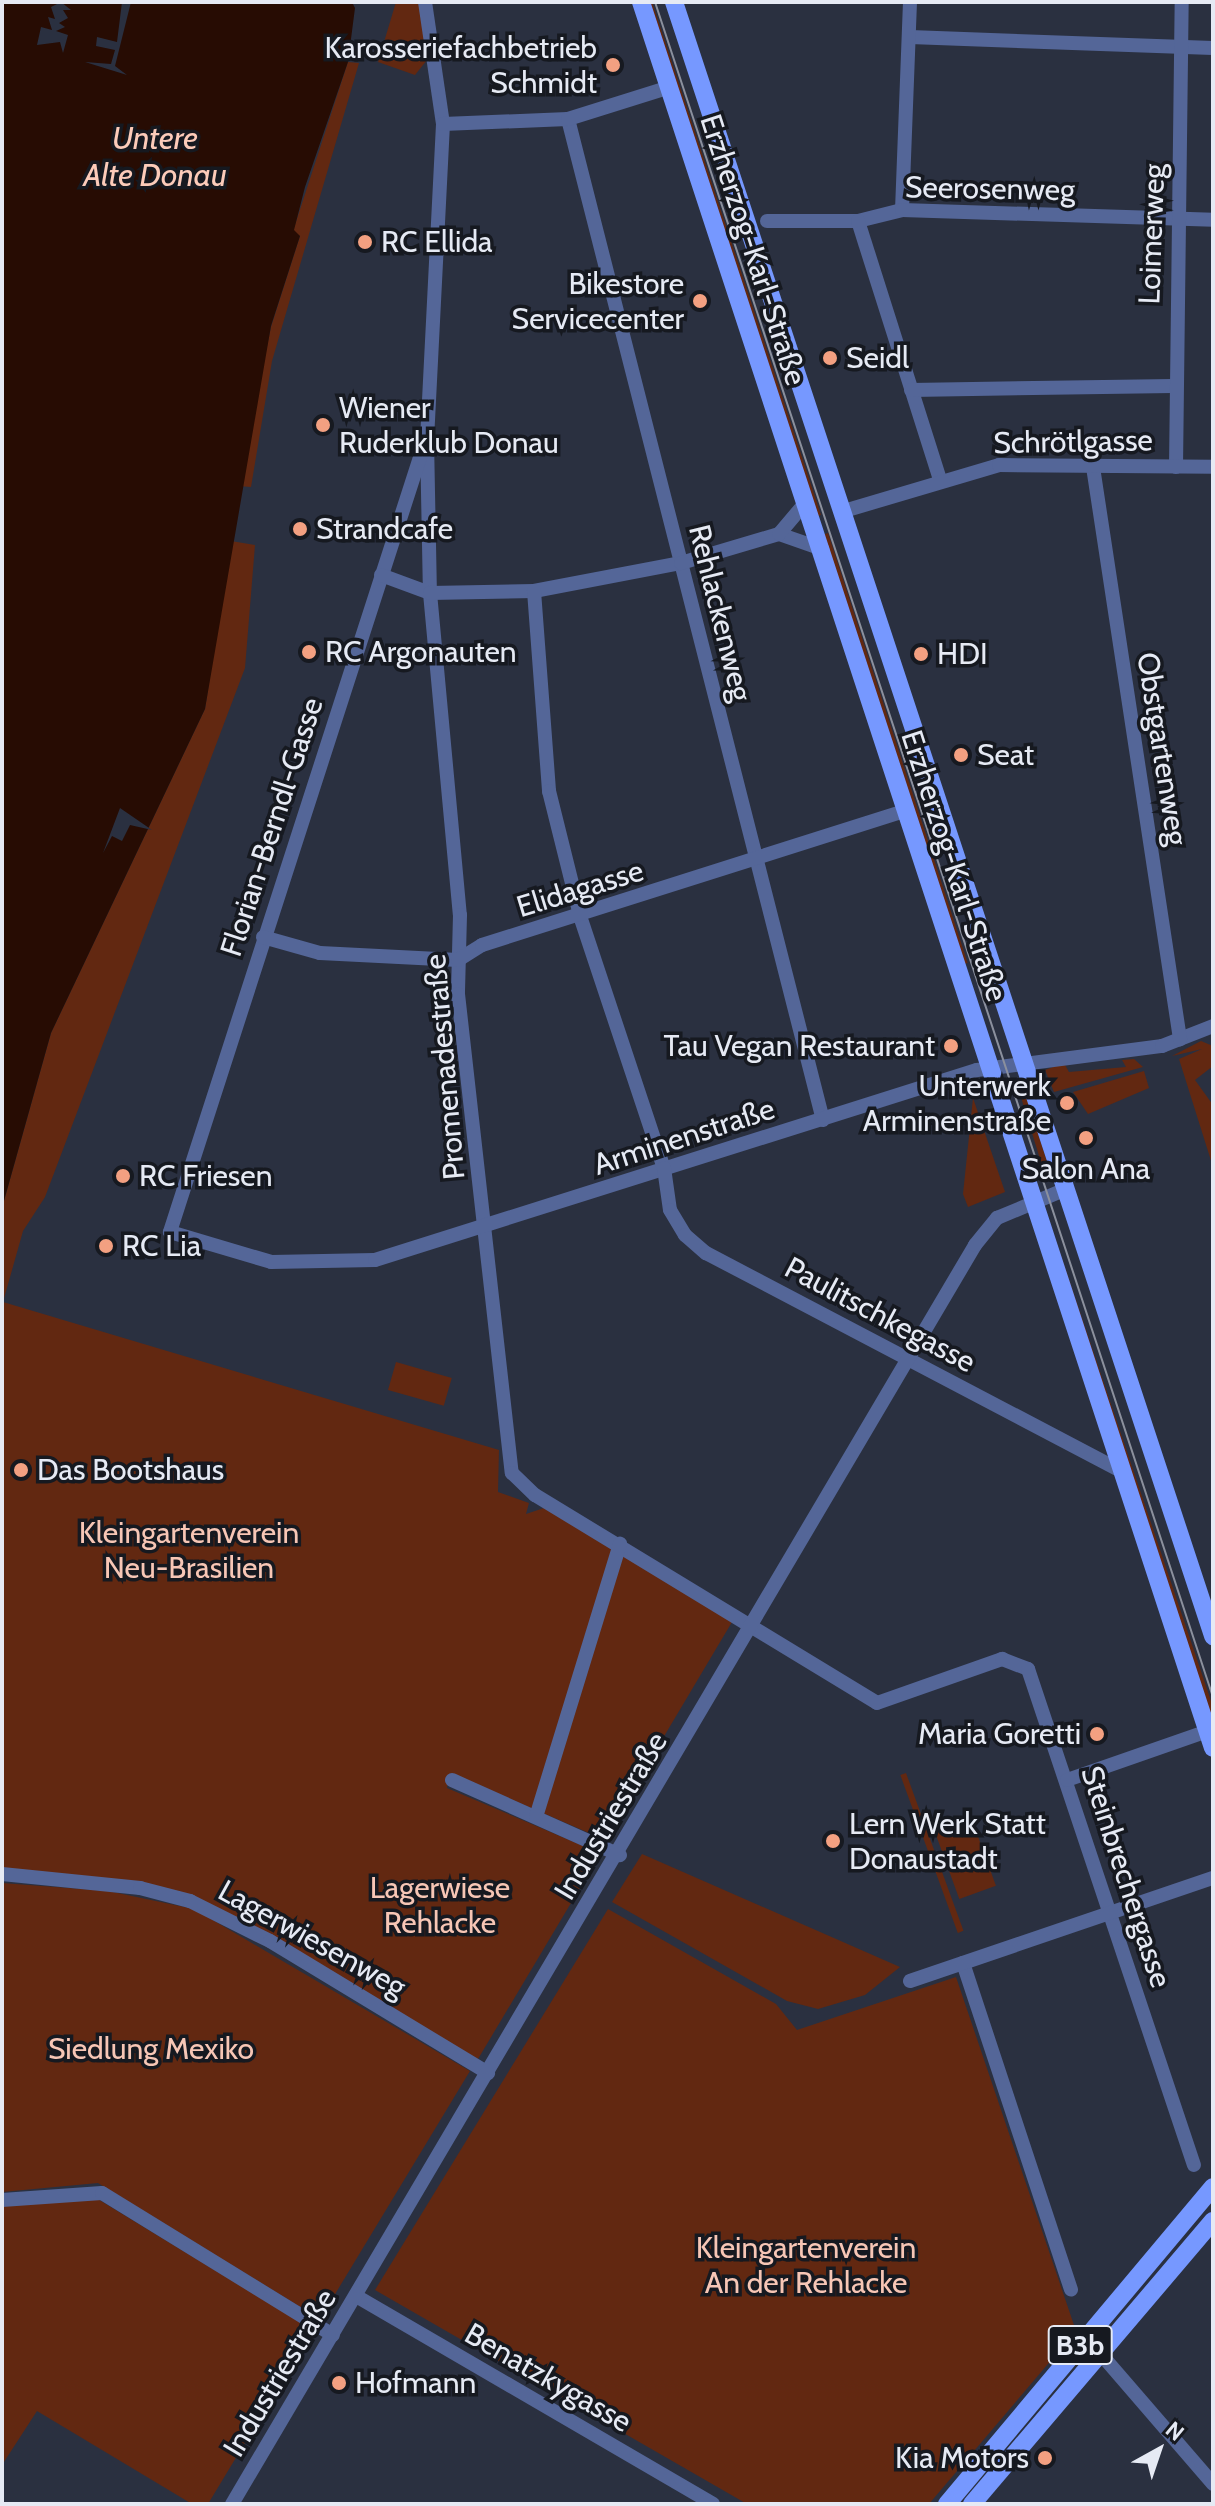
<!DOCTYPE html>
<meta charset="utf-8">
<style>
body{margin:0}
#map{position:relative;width:1215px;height:2506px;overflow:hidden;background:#2a3040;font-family:Cabin,sans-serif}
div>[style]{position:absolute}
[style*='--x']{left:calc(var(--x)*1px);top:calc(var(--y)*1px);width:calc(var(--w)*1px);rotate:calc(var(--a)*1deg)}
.green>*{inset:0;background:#622811;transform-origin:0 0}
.water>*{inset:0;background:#270c03}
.pier>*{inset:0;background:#2a3040}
.minor>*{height:14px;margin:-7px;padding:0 7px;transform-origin:7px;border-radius:7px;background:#546698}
.major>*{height:18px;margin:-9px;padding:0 9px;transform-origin:9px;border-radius:9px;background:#7698ff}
.tram>*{height:2px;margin:-1px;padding:0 1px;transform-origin:1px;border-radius:1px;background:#8b909d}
.dots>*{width:22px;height:22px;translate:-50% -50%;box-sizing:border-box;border:4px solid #161920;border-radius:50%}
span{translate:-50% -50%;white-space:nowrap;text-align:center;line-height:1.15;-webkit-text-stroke:7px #161920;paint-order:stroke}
.shield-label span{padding:2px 6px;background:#161920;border:2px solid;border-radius:6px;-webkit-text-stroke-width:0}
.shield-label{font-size:28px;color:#e6eaf4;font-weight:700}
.poi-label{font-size:30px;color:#e6eaf4}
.right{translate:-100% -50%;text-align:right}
.left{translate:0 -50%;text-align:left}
.street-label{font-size:30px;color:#e6eaf4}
.park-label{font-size:30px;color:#f7c6b5}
.water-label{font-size:32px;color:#fccbb9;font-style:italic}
.frame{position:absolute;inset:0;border:4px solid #e6eaf4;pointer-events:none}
.north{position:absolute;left:1119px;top:2410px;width:80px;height:80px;-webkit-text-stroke:6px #161920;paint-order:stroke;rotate:40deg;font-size:22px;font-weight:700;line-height:32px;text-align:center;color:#e6eaf4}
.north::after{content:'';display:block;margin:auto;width:28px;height:36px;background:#e6eaf4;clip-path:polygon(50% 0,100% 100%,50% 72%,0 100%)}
</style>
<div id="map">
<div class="green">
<i style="clip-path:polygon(396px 2px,421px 2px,427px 60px,415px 75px,378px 62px)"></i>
<i style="clip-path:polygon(645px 2px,652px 2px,761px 332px,821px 515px,815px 517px)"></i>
<i style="clip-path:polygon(348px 62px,359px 63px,272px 361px,251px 487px,238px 486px,271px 327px,300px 236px,293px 231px)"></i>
<i style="left:828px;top:533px;width:452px;height:7px;rotate:72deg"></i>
<i style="clip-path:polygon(231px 541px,255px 545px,245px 668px,45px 1197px,23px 1231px,3px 1302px,499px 1450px,498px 1492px,529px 1503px,526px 1514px,544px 1508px,732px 1622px,603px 1839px,457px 1776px,448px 1781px,447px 1788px,595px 1851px,596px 1861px,478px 2059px,191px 1895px,2px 1869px,2px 1208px,51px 1033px,205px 709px)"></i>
<i style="clip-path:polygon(1201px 1041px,1213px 1046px,1213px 1066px,1195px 1080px,1213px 1105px,1213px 1167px,1179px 1059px,1202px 1049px,1172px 1056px)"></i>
<i style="clip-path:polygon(1134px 1059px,1143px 1067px,1054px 1092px,1045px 1070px,1064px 1063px,1069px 1072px,1126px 1067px,1122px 1060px)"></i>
<i style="clip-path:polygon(1144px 1071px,1149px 1088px,1088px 1114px,1073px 1092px)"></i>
<i style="clip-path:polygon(1025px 1093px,1048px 1165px,1044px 1172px,1020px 1094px)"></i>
<i style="clip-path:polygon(973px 1098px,1005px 1192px,968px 1207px,963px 1194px)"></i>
<i style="clip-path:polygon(1050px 1223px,1213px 1707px,1213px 1728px)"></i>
<i style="left:396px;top:1362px;width:58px;height:29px;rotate:16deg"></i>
<i style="left:906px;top:1773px;width:168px;height:6px;rotate:70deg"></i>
<i style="left:972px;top:1820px;width:70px;height:39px;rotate:70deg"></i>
<i style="clip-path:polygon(642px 1854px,900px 1967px,865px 1995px,818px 2009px,787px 2001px,612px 1902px)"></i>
<i style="clip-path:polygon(2px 1883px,108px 1891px,194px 1909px,470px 2071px,320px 2319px,98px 2183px,2px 2192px)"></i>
<i style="clip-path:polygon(608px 1909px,776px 2004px,797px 2030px,956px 1977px,1076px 2331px,929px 2504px,747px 2504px,375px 2290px)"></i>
<i style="clip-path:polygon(96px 2198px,313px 2330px,208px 2504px,192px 2504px,37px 2411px,2px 2465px,2px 2205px)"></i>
</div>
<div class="water">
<i style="clip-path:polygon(2px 2px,352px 2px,355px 8px,348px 62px,305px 187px,294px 230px,300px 236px,271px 326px,205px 709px,51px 1033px,2px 1208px)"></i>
</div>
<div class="pier">
<i style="clip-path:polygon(61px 2px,71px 10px,63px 10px,68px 18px,59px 23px,65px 27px,56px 31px,68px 35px,63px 53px,60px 42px,37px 45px,41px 27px,52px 30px,48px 17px,55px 19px,51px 7px)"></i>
<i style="clip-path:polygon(122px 2px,131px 2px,115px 66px,127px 75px,85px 62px,111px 64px,115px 50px,96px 46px,97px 37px,117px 42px)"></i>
<i style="clip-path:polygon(120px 808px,152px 830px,130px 825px,122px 841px,112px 836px,103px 853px)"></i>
</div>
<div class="minor">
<i style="--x:425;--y:2;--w:123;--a:81.6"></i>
<i style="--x:443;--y:124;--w:316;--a:92.9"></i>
<i style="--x:427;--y:440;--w:153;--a:88.9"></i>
<i style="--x:430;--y:593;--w:323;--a:84.7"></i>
<i style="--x:460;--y:915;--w:79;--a:91.5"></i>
<i style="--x:458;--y:994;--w:482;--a:83.6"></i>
<i style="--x:512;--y:1473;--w:32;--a:44"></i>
<i style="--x:535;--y:1495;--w:400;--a:31.3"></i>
<i style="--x:877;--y:1703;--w:133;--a:-19.4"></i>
<i style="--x:1002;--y:1659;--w:28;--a:21"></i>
<i style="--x:1028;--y:1669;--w:523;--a:71.5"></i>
<i style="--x:910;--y:37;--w:303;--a:2.1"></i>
<i style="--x:568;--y:119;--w:1033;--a:75.71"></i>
<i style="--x:443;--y:124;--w:125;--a:-2.3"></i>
<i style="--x:568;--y:119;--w:107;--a:-17.4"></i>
<i style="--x:902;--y:210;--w:208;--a:-87.8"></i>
<i style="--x:767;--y:221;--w:91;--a:0"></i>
<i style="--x:858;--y:221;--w:45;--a:-14"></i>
<i style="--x:902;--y:210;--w:311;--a:1.8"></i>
<i style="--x:858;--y:221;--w:271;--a:72.4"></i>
<i style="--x:911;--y:390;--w:262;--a:-0.9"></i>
<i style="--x:423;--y:448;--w:824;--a:107.89"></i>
<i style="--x:170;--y:1232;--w:105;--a:16.5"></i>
<i style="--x:271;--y:1262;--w:104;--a:-1.1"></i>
<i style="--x:375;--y:1260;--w:631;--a:-17.52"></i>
<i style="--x:977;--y:1070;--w:187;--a:-7.4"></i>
<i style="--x:1162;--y:1046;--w:55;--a:-21.4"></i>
<i style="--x:1093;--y:467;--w:579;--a:81.35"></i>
<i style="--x:1176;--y:467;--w:465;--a:-89.3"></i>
<i style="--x:844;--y:511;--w:162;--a:-16.5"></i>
<i style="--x:999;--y:465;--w:214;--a:0.5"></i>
<i style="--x:779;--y:534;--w:46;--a:19.2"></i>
<i style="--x:381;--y:575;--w:52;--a:20.2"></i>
<i style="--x:430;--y:593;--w:104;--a:-1.1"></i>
<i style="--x:534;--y:591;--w:150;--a:-10.8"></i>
<i style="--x:681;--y:563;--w:102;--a:-16.5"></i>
<i style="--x:779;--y:534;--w:42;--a:-49.8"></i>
<i style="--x:534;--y:591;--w:201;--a:85.7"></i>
<i style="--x:549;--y:791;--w:132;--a:76"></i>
<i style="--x:581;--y:919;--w:262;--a:71.6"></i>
<i style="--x:664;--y:1168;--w:42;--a:81.9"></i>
<i style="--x:670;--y:1210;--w:29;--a:59"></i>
<i style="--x:685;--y:1235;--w:28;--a:41"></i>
<i style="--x:706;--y:1253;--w:464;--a:27.7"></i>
<i style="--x:263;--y:937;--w:59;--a:15.7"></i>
<i style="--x:320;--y:953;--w:138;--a:2.9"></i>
<i style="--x:458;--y:960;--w:28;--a:-32"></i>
<i style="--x:482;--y:945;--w:446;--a:-17.6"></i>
<i style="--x:452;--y:1780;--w:184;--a:24.1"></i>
<i style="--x:1067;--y:1780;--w:149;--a:-19.2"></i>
<i style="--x:536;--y:1817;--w:286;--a:-72.9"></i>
<i style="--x:2;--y:1874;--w:139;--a:5.8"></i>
<i style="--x:140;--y:1888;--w:52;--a:14.6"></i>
<i style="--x:190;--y:1901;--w:89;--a:26.6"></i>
<i style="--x:270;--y:1941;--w:255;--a:31.2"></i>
<i style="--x:963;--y:1963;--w:344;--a:71.7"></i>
<i style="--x:910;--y:1981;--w:320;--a:-18.8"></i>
<i style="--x:2;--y:2200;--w:100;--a:-4"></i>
<i style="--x:102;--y:2193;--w:271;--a:31.6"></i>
<i style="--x:356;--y:2296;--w:413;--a:30.2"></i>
<i style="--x:1100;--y:2353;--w:173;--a:49.2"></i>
<i style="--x:232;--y:2504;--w:1462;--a:-59.45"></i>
<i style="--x:975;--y:1245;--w:35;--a:-51"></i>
<i style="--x:997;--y:1218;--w:73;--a:-22.7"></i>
</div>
<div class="major">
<i style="--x:641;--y:2;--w:1837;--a:71.86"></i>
<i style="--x:674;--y:2;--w:1721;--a:71.74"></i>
<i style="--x:947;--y:2504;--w:414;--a:-50"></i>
<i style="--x:972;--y:2504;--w:372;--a:-49.6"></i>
</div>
<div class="tram">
<i style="--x:655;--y:2;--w:1784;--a:71.78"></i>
</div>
<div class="dots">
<i style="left:613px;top:65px;background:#f3a081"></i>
<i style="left:365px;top:242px;background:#f3a081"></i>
<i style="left:700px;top:301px;background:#f3a081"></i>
<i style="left:830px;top:358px;background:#f3a081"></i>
<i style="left:323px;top:425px;background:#f3a081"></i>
<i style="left:300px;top:529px;background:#f3a081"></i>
<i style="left:309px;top:652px;background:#f3a081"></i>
<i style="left:921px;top:654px;background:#f3a081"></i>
<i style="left:961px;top:755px;background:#f3a081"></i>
<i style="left:951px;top:1046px;background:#f3a081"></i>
<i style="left:1067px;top:1103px;background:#f3a081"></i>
<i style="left:1086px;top:1138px;background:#f3a081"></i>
<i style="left:123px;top:1176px;background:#f3a081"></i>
<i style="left:106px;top:1246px;background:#f3a081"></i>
<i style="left:21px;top:1470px;background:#f3a081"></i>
<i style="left:1097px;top:1734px;background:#f3a081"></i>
<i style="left:833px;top:1841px;background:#f3a081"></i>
<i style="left:339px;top:2383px;background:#f3a081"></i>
<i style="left:1045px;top:2458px;background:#f3a081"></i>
</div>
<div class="shield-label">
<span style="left:1080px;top:2345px">B3b</span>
</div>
<div class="poi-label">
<span class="right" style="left:597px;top:65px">Karosseriefachbetrieb<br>Schmidt</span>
<span class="left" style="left:381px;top:242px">RC Ellida</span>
<span class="right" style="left:684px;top:301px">Bikestore<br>Servicecenter</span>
<span class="left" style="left:846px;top:358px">Seidl</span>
<span class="left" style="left:339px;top:425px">Wiener<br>Ruderklub Donau</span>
<span class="left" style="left:316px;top:529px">Strandcafe</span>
<span class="left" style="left:325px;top:652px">RC Argonauten</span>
<span class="left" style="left:937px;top:654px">HDI</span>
<span class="left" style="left:977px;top:755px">Seat</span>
<span class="right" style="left:935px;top:1046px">Tau Vegan Restaurant</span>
<span class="right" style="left:1051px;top:1103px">Unterwerk<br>Arminenstraße</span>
<span style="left:1086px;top:1169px">Salon Ana</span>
<span class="left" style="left:139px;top:1176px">RC Friesen</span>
<span class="left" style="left:122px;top:1246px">RC Lia</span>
<span class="left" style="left:37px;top:1470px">Das Bootshaus</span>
<span class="right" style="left:1081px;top:1734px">Maria Goretti</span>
<span class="left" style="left:849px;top:1841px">Lern Werk Statt<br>Donaustadt</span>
<span class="left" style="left:355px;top:2383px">Hofmann</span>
<span class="right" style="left:1029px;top:2458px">Kia Motors</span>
</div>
<div class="street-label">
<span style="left:990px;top:189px;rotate:1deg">Seerosenweg</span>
<span style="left:1152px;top:234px;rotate:-88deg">Loimerweg</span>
<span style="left:753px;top:250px;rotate:72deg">Erzherzog-Karl-Straße</span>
<span style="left:1073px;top:442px;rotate:-1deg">Schrötlgasse</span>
<span style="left:720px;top:613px;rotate:76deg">Rehlackenweg</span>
<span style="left:1162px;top:749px;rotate:81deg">Obstgartenweg</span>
<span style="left:272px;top:827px;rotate:-72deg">Florian-Berndl-Gasse</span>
<span style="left:954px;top:866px;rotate:72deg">Erzherzog-Karl-Straße</span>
<span style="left:580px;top:889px;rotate:-17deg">Elidagasse</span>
<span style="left:445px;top:1067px;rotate:-95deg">Promenadestraße</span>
<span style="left:684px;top:1137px;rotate:-18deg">Arminenstraße</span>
<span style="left:880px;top:1315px;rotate:28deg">Paulitschkegasse</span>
<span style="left:611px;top:1816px;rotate:-59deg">Industriestraße</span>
<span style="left:1126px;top:1877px;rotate:72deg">Steinbrechergasse</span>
<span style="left:312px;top:1939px;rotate:29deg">Lagerwiesenweg</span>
<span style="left:280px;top:2373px;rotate:-59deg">Industriestraße</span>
<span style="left:548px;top:2378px;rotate:30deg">Benatzkygasse</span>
</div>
<div class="park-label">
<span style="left:189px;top:1550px">Kleingartenverein<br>Neu-Brasilien</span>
<span style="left:440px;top:1905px">Lagerwiese<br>Rehlacke</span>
<span style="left:151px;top:2049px">Siedlung Mexiko</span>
<span style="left:806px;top:2265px">Kleingartenverein<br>An der Rehlacke</span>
</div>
<div class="water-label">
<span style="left:155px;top:157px">Untere<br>Alte Donau</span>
</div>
<div class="frame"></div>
<div class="north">N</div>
</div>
